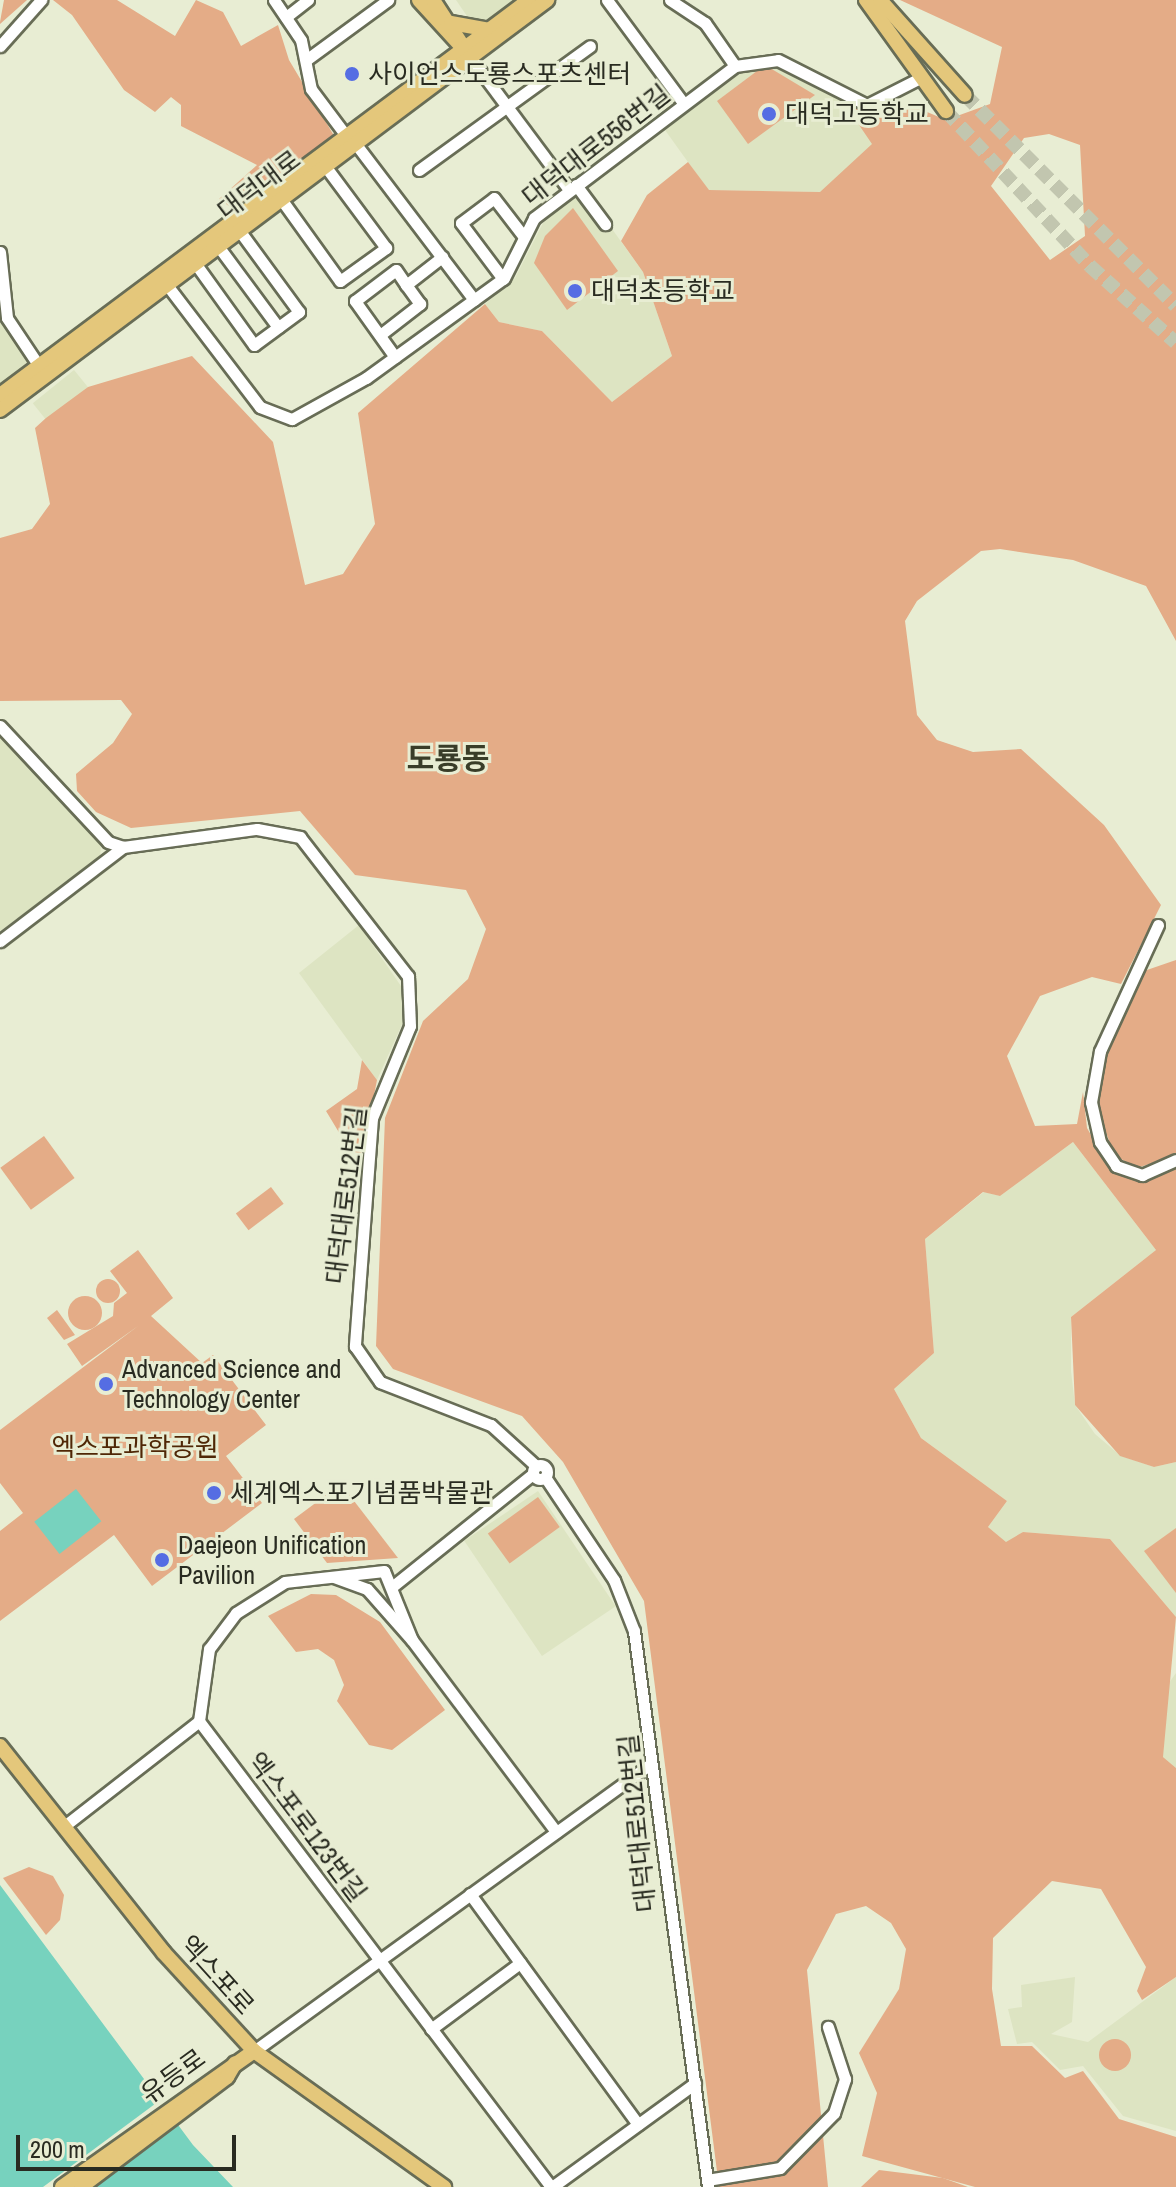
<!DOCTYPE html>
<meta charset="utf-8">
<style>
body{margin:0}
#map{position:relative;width:1176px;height:2187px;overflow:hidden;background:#e8edd3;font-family:"Archivo Narrow","Noto Sans KR",sans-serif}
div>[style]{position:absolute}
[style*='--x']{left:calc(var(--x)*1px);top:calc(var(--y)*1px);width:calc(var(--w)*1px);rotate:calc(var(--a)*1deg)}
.built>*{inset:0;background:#dde4c2;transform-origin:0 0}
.green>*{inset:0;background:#e4ac87;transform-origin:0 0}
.round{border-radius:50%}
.water>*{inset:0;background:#77d2be;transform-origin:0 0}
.pier>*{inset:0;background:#e8edd3}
.major-tunnel>*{height:14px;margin-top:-7px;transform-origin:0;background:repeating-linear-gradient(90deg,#c2c6af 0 14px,transparent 0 21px)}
.roads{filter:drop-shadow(2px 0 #686d56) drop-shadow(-2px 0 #686d56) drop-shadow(0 2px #686d56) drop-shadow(0 -2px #686d56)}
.minor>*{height:11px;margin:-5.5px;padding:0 5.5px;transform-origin:5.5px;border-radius:5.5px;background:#fff}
.minor>.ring{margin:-5.5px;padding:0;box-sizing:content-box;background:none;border:11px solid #fff;border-radius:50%}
.major>*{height:14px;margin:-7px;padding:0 7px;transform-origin:7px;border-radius:7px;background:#e4c77b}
.dots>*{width:22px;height:22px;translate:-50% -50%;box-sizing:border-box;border:4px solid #e8edd3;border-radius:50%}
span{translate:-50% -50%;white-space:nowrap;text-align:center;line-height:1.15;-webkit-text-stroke:6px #e8edd3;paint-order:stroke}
.poi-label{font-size:26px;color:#292b21}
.left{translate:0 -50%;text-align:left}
.street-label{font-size:26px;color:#292b21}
.park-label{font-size:26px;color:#4f2706}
.quarter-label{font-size:30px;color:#393d28;font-weight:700}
.scale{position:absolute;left:16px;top:2135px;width:220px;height:36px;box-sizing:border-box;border:4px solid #292b21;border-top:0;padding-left:10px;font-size:24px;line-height:28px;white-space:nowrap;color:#292b21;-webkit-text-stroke:6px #e8edd3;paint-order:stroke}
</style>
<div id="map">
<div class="built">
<i style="clip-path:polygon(456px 0,518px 0,481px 24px,471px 22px)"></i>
<i style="clip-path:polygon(779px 64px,840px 97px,873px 144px,821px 192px,708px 190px,665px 130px,746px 69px)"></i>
<i style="clip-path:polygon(575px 196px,607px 222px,643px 272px,672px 356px,612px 402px,542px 331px,499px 322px,485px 304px,515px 278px,545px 219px)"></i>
<i style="clip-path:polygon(0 307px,29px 361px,0 386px)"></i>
<i style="left:74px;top:370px;width:22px;height:53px;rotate:51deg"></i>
<i style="clip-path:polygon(0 735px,101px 845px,100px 858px,0 931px)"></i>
<i style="clip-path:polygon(359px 925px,403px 989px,405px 1018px,377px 1080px,299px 973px)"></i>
<i style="clip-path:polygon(1073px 1142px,1156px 1250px,1071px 1317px,1071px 1371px,1075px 1405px,1095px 1434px,1121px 1456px,1154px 1467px,1176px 1462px,1176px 1617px,1110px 1539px,1023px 1532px,1007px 1543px,988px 1527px,1007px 1501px,921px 1438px,894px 1389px,934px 1353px,925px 1239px,984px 1192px,1000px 1196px)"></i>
<i style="left:538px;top:1491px;width:139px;height:89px;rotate:56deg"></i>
<i style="clip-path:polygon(1176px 1673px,1176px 1768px,1163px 1757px,1164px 1690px)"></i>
<i style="clip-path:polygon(1075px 1977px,1072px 2022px,1051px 2034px,1088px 2042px,1176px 1977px,1176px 2131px,1123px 2116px,1083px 2066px,1060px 2070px,1032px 2042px,1017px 2044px,1008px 2009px,1022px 2007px,1021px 1985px)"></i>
</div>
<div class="green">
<i style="clip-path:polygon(4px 0,27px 0,0 24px,0 22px)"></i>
<i style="clip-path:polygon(53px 0,117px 0,175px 36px,196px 0,223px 12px,241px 46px,278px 25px,289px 60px,336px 139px,236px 211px,219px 199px,257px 165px,181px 126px,181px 105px,171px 97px,155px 112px,124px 90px,72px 15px)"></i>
<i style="clip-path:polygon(evenodd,900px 0,1176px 0,1176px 641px,1146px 586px,1073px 560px,1000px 549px,981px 551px,917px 601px,905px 621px,917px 715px,937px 740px,973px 752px,1021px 749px,1104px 825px,1161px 905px,1121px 984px,1092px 977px,1040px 996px,1007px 1056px,1035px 1126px,1077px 1124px,1083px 1092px,1087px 1128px,1109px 1166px,1145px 1180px,1176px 1166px,1176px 1462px,1154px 1467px,1120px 1456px,1075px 1405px,1071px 1317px,1156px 1250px,1073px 1142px,1000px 1196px,983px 1192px,925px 1239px,934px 1353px,894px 1389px,921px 1438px,1007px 1501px,988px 1527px,1006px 1542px,1023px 1532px,1110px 1539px,1176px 1617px,1163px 1757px,1176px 1768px,1176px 1977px,1142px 2000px,1137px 1991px,1146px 1967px,1101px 1889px,1052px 1881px,993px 1938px,992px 1989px,1001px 2046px,1032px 2046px,1065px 2078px,1083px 2071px,1119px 2119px,1176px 2137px,1176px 2187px,975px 2187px,862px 2156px,877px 2093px,859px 2053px,899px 1989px,906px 1949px,891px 1923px,866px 1906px,836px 1914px,807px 1970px,828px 2187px,719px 2187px,644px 1601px,563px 1462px,522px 1416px,393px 1369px,376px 1346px,385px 1118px,423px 1021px,468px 979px,486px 929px,466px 890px,355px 875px,300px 811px,131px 828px,96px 812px,77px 791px,76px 774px,113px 743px,132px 714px,121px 700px,0 701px,0 538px,32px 529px,50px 504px,35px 428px,46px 418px,88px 387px,192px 356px,273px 442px,305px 585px,343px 574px,375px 524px,358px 413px,485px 304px,499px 322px,542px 331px,612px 402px,672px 356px,643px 272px,621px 241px,647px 195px,688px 162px,709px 190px,820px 192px,872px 144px,840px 97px,867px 112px,920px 109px,946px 120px,990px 104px,1002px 47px,900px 0,1049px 134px,1080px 145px,1085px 236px,1050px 260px,991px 186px,1024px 138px,1049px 134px)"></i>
<i style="clip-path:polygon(765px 65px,815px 95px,748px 144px,717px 101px)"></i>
<i style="clip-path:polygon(573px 208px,618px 271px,567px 310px,534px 263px,545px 236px)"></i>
<i style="clip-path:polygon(1176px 960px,1176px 1155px,1137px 1168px,1114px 1155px,1095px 1101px,1105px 1051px,1144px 971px)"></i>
<i style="clip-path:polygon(362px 1060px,377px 1080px,363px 1152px,352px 1154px,326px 1111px,357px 1089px)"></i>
<i style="left:44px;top:1136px;width:52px;height:54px;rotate:54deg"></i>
<i style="left:271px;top:1187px;width:21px;height:44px;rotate:53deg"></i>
<i style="clip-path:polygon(138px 1250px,173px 1298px,151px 1316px,202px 1363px,213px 1355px,266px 1425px,226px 1456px,262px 1503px,152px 1586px,114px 1535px,0 1621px,0 1531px,23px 1513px,0 1483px,0 1430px,138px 1326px,82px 1366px,67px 1344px,113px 1316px,114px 1303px,127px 1293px,110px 1271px)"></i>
<i class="round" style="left:96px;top:1279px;width:24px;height:24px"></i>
<i class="round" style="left:68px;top:1296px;width:34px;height:34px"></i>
<i style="clip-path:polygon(57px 1310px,75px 1335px,64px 1340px,47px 1318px)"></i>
<i style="clip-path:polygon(341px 1484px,398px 1558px,327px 1563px,294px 1519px)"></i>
<i style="left:538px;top:1497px;width:37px;height:62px;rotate:54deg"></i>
<i style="clip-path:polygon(1176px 1528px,1176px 1593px,1144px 1551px)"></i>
<i style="clip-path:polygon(311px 1594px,336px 1595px,380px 1622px,445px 1710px,392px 1750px,369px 1745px,337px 1701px,344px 1685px,334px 1660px,318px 1649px,296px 1652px,268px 1616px)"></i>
<i style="clip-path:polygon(29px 1867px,53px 1876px,64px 1895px,60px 1920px,46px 1935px,3px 1878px)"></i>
<i class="round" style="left:1099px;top:2039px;width:32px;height:32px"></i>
<i style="clip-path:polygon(879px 2170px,943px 2178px,968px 2187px,861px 2187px)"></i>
</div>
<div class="water">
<i style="left:76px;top:1489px;width:41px;height:53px;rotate:52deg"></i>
<i style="clip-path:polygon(0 1885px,193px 2145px,233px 2187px,0 2187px)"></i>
</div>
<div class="pier">
<i style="clip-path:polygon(163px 2098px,181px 2123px,96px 2187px,43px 2187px)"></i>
</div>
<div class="major-tunnel">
<i style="--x:965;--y:95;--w:298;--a:45"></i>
<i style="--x:946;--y:111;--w:212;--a:47.1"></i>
<i style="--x:1090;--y:266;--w:115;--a:41.8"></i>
</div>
<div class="roads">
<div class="minor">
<i style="--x:274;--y:0;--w:48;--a:56"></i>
<i style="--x:301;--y:40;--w:50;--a:78.5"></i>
<i style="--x:311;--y:89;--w:60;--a:53.1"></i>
<i style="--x:607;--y:0;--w:129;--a:53.5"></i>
<i style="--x:670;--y:0;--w:42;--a:33.3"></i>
<i style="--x:705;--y:23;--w:52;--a:55.1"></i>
<i style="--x:286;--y:17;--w:28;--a:-38"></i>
<i style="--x:0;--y:46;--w:62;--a:-48.3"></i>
<i style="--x:470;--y:57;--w:166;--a:53.3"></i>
<i style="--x:306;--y:60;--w:102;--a:-36.2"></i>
<i style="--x:355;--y:143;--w:197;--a:52.8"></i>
<i style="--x:419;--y:170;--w:211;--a:-35.9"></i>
<i style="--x:576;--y:185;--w:49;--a:53.4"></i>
<i style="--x:281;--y:199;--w:101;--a:54.3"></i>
<i style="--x:340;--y:281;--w:57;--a:-35.7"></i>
<i style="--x:386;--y:248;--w:102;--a:-126.6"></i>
<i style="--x:218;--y:246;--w:101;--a:53.5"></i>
<i style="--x:0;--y:252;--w:66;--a:83.9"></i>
<i style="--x:7;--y:318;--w:58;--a:56.3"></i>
<i style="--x:195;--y:263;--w:101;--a:54.3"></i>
<i style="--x:254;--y:345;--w:56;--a:-36.3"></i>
<i style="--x:299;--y:312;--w:102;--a:-126.2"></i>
<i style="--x:503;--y:279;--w:70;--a:-126.9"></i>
<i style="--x:461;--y:223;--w:41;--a:-37.1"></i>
<i style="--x:494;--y:198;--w:49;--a:52.4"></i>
<i style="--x:167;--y:285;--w:153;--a:52.7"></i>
<i style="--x:260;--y:407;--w:34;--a:21"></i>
<i style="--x:292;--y:419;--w:85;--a:-29"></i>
<i style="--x:366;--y:378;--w:170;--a:-35.9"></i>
<i style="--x:504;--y:278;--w:67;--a:-63.4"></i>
<i style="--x:534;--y:218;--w:252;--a:-37.1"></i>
<i style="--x:735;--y:66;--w:43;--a:-7.9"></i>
<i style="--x:778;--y:60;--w:100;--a:26.8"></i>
<i style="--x:867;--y:105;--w:62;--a:-27"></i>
<i style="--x:380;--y:335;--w:51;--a:-37.8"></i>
<i style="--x:420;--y:304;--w:24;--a:-126"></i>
<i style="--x:395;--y:357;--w:69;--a:-125.5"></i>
<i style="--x:355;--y:301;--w:51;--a:-37.1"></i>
<i style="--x:396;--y:270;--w:18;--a:56"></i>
<i style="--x:406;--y:285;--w:46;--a:-37.9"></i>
<i style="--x:0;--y:726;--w:158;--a:47"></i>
<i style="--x:108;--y:842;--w:16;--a:18"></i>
<i style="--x:123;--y:847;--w:135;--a:-7.7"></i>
<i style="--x:257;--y:829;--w:44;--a:10.5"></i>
<i style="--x:300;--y:837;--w:176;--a:52.2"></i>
<i style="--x:408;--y:976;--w:50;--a:87.7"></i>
<i style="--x:410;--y:1026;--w:100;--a:112.4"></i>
<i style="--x:372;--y:1118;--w:229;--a:94.3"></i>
<i style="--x:355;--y:1346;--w:44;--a:55.2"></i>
<i style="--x:380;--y:1382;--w:119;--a:21.2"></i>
<i style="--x:491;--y:1425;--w:61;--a:42.3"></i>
<i style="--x:1158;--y:925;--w:139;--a:114.7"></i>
<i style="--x:1100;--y:1051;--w:52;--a:100"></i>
<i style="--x:1091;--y:1102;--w:41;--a:77.3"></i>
<i style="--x:1100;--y:1142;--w:29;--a:56"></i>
<i style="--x:1116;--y:1166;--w:28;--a:19"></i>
<i style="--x:1142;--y:1175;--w:37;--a:-24"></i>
<i style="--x:0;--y:941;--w:155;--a:-37.4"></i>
<i class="ring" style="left:533px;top:1465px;width:3px;height:3px"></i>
<i style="--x:545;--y:1477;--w:124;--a:56.2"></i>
<i style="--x:614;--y:1580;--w:55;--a:68.6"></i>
<i style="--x:634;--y:1631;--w:561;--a:82.42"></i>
<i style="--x:334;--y:1577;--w:35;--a:20"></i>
<i style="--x:367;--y:1589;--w:68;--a:48.6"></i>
<i style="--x:412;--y:1640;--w:240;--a:53.1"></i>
<i style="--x:393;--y:1586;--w:179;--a:-38.7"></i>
<i style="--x:412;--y:1640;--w:74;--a:-112.1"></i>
<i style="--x:384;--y:1571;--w:100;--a:173.7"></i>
<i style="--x:285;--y:1582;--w:58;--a:147.7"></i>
<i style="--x:236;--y:1613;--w:45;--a:126.9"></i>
<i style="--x:209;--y:1649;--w:73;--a:97.9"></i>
<i style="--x:199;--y:1721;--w:584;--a:52.93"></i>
<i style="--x:63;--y:1827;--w:172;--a:-37.9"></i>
<i style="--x:470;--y:1894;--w:285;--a:53.9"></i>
<i style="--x:431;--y:2029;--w:111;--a:-36.6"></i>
<i style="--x:254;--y:2051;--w:488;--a:-35.9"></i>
<i style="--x:707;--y:2180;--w:74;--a:-9.3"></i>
<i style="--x:780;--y:2168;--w:77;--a:-45.5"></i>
<i style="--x:834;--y:2113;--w:36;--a:-72"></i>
<i style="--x:845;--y:2079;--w:55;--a:-108.1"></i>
<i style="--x:552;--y:2187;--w:177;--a:-36"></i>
</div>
<div class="major">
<i style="--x:419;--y:0;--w:62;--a:47.6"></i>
<i style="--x:433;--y:0;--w:68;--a:57"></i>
<i style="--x:866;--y:0;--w:137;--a:54.2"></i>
<i style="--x:880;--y:0;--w:127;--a:48.2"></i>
<i style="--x:451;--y:23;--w:39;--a:10"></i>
<i style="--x:0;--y:395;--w:660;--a:-36.75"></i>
<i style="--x:0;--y:410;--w:684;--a:-36.85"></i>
<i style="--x:0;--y:1746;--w:264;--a:51.6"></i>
<i style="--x:164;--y:1953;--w:133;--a:47.4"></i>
<i style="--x:254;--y:2051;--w:234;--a:35.6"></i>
<i style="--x:62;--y:2187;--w:235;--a:-35.3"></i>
<i style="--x:81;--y:2187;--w:183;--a:-37"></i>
<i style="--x:227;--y:2077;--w:16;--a:-60"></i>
</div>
</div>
<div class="dots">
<i style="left:352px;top:74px;background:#556de3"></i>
<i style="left:769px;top:114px;background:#556de3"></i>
<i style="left:575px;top:291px;background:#556de3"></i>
<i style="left:106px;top:1384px;background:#556de3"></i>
<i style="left:214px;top:1493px;background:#556de3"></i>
<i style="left:162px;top:1560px;background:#556de3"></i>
</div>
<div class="poi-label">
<span class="left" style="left:368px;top:74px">사이언스도룡스포츠센터</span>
<span class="left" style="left:785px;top:114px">대덕고등학교</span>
<span class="left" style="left:591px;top:291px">대덕초등학교</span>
<span class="left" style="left:122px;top:1384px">Advanced Science and<br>Technology Center</span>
<span class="left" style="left:230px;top:1493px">세계엑스포기념품박물관</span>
<span class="left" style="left:178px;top:1560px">Daejeon Unification<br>Pavilion</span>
</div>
<div class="street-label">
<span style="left:596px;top:145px;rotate:-38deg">대덕대로556번길</span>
<span style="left:259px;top:185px;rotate:-37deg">대덕대로</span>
<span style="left:346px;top:1195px;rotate:-83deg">대덕대로512번길</span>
<span style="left:637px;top:1823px;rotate:-96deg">대덕대로512번길</span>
<span style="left:307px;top:1827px;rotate:53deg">엑스포로123번길</span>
<span style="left:217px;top:1975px;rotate:48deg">엑스포로</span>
<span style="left:173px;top:2076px;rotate:-36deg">유등로</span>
</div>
<div class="park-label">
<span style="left:135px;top:1447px">엑스포과학공원</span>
</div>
<div class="quarter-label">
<span style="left:448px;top:758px">도룡동</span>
</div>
<div class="scale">200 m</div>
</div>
